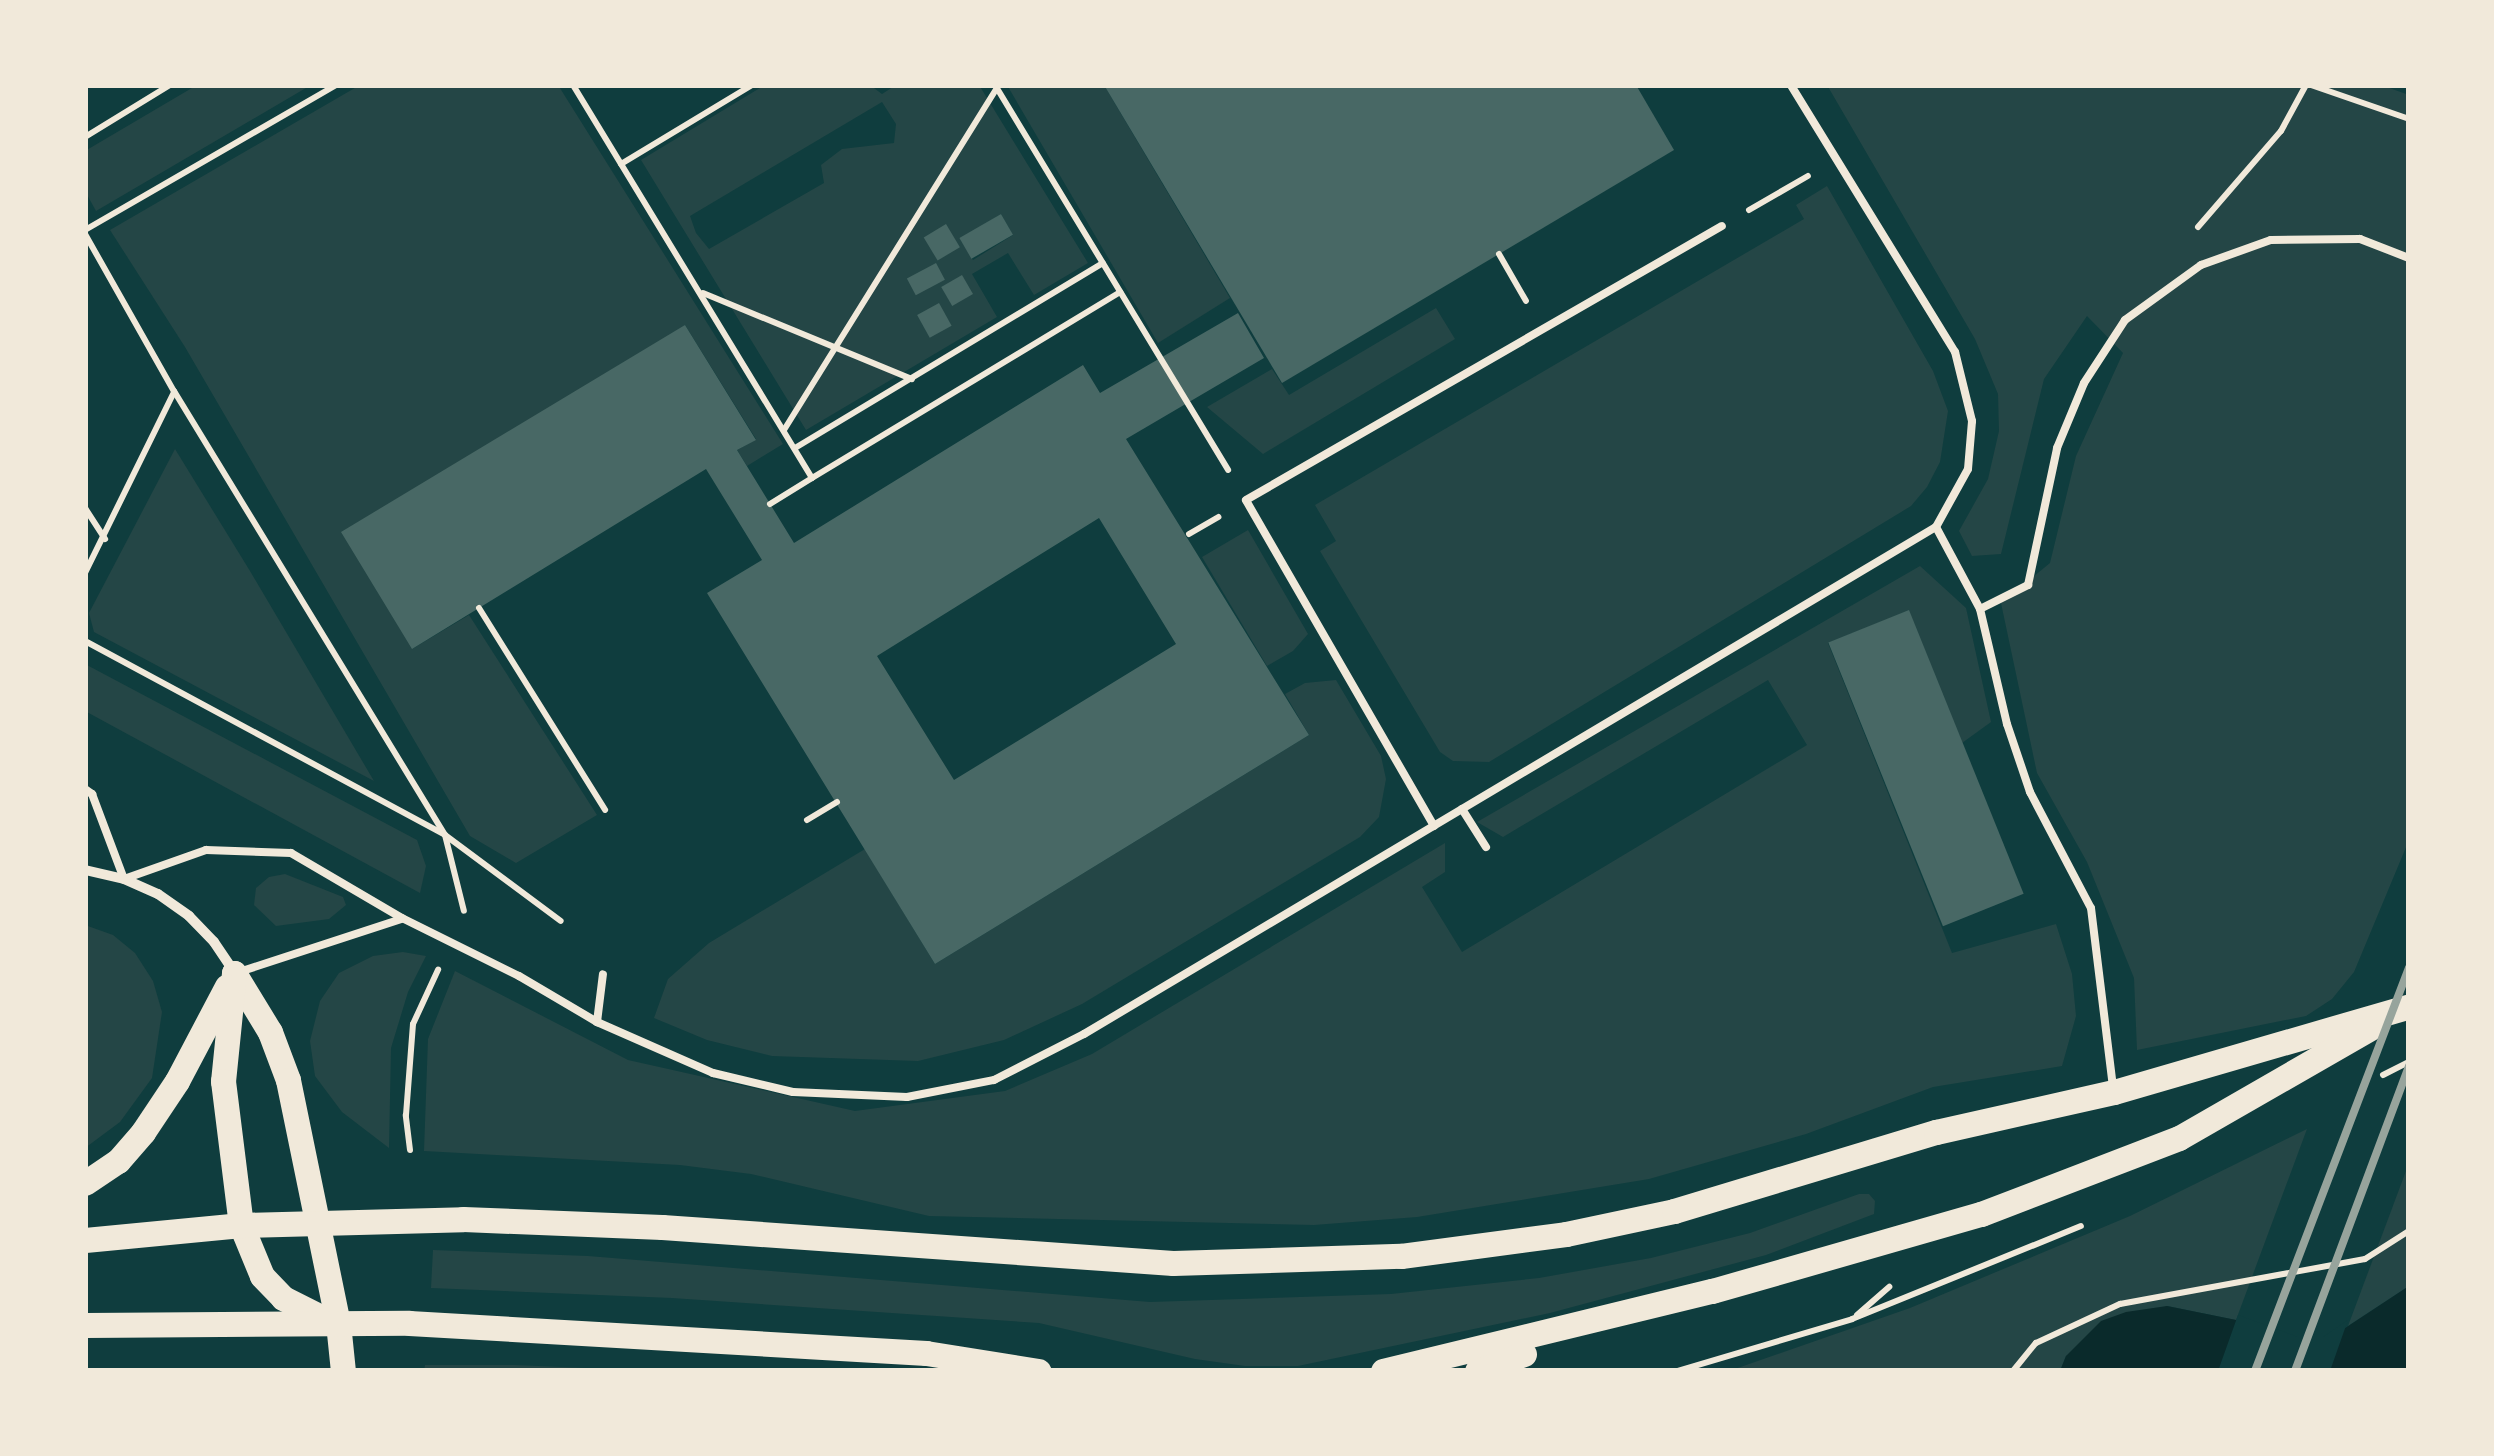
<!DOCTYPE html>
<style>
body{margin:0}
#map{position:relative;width:2494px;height:1456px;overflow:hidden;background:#0f3d3e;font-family:"Varela Round",sans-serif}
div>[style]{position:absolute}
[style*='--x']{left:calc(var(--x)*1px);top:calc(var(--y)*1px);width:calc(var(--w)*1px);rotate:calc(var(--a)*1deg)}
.green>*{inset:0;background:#244646}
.water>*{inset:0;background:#0a2a2b}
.pier>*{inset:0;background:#0f3d3e}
.building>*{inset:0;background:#486865;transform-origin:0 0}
.path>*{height:6px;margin:-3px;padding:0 3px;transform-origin:3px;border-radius:3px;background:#f1e9da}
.service>*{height:8px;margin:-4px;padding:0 4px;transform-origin:4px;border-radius:4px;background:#f1e9da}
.minor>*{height:10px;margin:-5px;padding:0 5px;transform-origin:5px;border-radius:5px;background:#f1e9da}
.primary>*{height:25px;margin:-12.5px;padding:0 12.5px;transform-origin:12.5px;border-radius:12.5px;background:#f1e9da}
.rail>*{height:8px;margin:-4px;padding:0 4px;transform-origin:4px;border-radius:4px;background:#97a49c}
span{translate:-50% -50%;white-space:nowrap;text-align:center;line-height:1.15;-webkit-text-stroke:9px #f1e9da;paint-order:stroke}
.frame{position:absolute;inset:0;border:88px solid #f1e9da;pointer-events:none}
</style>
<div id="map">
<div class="green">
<i style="clip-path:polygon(197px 85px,311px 85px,96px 211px,85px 191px,85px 151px)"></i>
<i style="clip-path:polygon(360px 85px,558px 85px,783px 444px,747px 466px,737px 450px,756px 439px,685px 325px,412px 649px,469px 615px,597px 815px,516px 863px,470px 836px,185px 347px,110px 230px)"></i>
<i style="clip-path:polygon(evenodd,765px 85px,870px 85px,882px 94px,896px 85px,979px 85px,1088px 263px,1034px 295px,1008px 253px,972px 274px,997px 317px,806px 430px,641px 160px,765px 85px,882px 102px,896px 124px,894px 143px,842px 149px,821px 165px,824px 183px,709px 249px,696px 233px,690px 216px,882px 102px,765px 85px,1001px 214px,1013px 235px,973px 260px,961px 239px,1001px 214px)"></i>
<i style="clip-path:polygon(1007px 85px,1104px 85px,1230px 298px,1158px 343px)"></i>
<i style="clip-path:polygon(1827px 85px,2381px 85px,2409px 95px,2409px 840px,2354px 972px,2332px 999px,2306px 1016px,2137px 1050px,2134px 978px,2087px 862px,2037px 773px,2001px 603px,2050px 563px,2076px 456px,2123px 353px,2087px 316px,2044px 379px,2001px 554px,1972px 556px,1959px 531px,1988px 479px,1999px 431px,1998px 394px,1975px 339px)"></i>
<i style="clip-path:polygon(1827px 186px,1933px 371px,1948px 411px,1940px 462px,1927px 487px,1911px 506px,1489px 762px,1453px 761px,1440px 752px,1320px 551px,1336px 541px,1315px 505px,1804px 219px,1796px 205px)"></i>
<i style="clip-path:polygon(1436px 308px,1455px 339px,1263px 454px,1207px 407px,1272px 369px,1289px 395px)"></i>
<i style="clip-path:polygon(175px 449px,250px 571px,374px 781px,94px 632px,89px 613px)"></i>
<i style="clip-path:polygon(1248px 530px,1308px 634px,1293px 651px,1267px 666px,1202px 557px)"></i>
<i style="clip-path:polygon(1920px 566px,1966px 608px,1991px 722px,1962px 743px,1908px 611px,1828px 643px,1952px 953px,2056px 924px,2072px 974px,2076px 1016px,2062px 1066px,1933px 1087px,1806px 1134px,1649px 1179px,1417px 1217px,1314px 1225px,929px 1216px,751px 1174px,680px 1165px,424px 1151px,428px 1039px,455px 971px,628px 1060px,855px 1111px,1005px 1091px,1092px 1054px,1445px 843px,1445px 872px,1422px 887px,1462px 952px,1807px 745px,1768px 680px,1503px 837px,1477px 822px)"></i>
<i style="clip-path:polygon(85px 664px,417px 840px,426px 866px,420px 893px,85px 711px)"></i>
<i style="clip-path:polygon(1336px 680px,1381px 756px,1386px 779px,1379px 817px,1360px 837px,1082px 1004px,1004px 1040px,918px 1061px,772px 1056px,707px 1040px,654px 1018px,668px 979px,709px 943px,865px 849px,935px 964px,1309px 735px,1285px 694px,1305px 683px)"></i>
<i style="clip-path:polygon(285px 874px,343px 897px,346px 905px,329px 919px,276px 926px,254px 905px,256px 888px,269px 877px)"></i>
<i style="clip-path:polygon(85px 925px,113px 935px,135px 953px,153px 981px,162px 1012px,152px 1078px,120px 1122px,85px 1148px)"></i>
<i style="clip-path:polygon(403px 952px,426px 956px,408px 992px,391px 1048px,389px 1148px,342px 1112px,315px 1076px,310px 1041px,320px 1001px,339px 973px,373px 956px)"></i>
<i style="clip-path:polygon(2307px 1129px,2236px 1320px,2167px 1306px,2066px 1356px,2060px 1371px,1729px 1371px,1910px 1308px,2130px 1216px)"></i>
<i style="clip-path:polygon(2409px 1163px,2409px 1286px,2348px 1326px)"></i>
<i style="clip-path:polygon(1859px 1194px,1869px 1194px,1875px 1201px,1874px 1214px,1766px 1255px,1550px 1313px,1298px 1366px,1245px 1366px,1195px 1359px,1039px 1323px,672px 1298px,431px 1288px,433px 1250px,588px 1256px,1150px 1302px,1391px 1294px,1539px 1278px,1651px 1258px,1750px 1233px)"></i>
<i style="clip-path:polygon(425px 1365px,515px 1365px,657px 1371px,424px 1371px)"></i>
</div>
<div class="water">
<i style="clip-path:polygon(2409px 1286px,2409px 1371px,2060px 1371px,2066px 1356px,2101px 1321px,2126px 1312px,2167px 1306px,2236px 1320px,2297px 1342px,2324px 1342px)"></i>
</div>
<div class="pier">
<i style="clip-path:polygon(2238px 1315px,2298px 1337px,2323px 1337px,2348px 1320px,2330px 1371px,2218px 1371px)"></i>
</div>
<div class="building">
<i style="clip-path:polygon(1104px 85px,1636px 85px,1674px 150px,1282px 383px)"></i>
<i style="left:1001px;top:214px;width:24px;height:48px;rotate:60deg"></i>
<i style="left:946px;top:224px;width:27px;height:26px;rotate:59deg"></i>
<i style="left:936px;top:263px;width:19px;height:33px;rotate:62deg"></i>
<i style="left:962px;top:275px;width:22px;height:24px;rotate:60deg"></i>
<i style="left:939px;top:303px;width:26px;height:25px;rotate:61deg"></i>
<i style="clip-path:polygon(evenodd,1238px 313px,1264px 358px,1126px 439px,1309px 735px,935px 964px,707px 593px,762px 560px,706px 469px,412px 649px,341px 532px,685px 325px,756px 440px,737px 450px,794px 543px,1083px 365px,1100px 393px,1238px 313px,1099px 518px,1176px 644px,954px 780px,877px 656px,1099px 518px)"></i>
<i style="left:1909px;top:610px;width:306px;height:87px;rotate:68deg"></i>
</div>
<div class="path">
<i style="--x:573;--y:85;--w:460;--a:58.7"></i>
<i style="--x:812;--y:478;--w:360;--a:-31.1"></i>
<i style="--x:995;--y:85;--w:450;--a:58.8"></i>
<i style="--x:2311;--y:85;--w:104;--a:19.1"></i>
<i style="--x:85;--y:137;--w:100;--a:-31.5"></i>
<i style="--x:621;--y:164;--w:153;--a:-31.1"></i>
<i style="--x:1749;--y:210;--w:68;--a:-30"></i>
<i style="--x:2198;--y:227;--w:127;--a:-49.2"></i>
<i style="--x:2281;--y:131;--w:52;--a:-61.5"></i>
<i style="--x:85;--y:230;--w:290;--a:-30"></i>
<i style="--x:85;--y:234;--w:180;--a:60.5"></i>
<i style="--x:174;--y:391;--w:520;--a:58.6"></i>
<i style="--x:445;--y:835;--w:78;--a:76"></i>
<i style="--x:1499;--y:254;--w:54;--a:60.1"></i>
<i style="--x:703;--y:293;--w:226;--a:22.4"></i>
<i style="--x:784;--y:430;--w:403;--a:-58.1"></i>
<i style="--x:795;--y:448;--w:359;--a:-31"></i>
<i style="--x:770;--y:504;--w:49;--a:-31.8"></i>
<i style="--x:85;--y:508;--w:37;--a:57"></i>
<i style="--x:1189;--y:534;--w:34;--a:-30"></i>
<i style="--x:85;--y:573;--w:202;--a:-63.8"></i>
<i style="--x:479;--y:608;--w:238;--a:58"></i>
<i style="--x:85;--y:641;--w:409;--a:28.3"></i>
<i style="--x:445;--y:835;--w:144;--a:36.6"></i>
<i style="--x:807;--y:820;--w:35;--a:-31"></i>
<i style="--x:2383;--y:1075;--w:29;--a:-27"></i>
<i style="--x:410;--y:1150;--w:35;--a:-97"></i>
<i style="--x:406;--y:1115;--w:91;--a:-85.6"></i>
<i style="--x:413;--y:1024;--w:60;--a:-65.2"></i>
<i style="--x:1857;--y:1315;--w:43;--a:-41.2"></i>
<i style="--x:1678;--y:1371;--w:182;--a:-16.6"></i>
<i style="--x:1852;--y:1319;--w:247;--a:-22.1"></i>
<i style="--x:2013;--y:1371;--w:36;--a:-51"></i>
<i style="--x:2036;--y:1343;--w:93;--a:-24.9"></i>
<i style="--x:2120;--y:1304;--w:249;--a:-10.4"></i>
<i style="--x:2365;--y:1259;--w:52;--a:-32.5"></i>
</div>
<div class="service">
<i style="--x:1936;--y:527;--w:93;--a:61.8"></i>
<i style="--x:1980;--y:609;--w:118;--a:76.8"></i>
<i style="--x:2007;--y:724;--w:72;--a:71.3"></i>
<i style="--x:2030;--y:792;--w:131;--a:62.3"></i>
<i style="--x:2091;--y:908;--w:180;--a:83"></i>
<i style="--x:1980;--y:609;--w:54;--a:-26.6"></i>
<i style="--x:2028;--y:585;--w:140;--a:-78"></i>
<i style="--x:2057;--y:448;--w:70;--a:-67.4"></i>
<i style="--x:2084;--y:383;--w:75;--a:-56.9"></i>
<i style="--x:2125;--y:320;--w:94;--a:-35.9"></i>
<i style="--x:2201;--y:265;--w:74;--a:-19.7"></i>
<i style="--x:2271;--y:240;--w:89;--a:-0.6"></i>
<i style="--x:2360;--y:239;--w:53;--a:21.2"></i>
<i style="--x:85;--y:789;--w:9;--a:36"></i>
<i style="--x:92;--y:794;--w:91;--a:69.4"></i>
<i style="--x:124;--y:879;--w:87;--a:-19.5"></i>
<i style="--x:206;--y:850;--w:85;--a:2"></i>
<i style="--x:291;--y:853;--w:129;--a:30.4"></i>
<i style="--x:402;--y:918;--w:131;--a:26.4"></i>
<i style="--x:519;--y:976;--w:91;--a:30.5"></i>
<i style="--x:597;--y:1022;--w:127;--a:23.7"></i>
<i style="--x:713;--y:1073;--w:82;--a:13.4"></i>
<i style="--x:793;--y:1092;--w:114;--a:2.5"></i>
<i style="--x:907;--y:1097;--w:89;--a:-11.1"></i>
<i style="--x:994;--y:1080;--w:101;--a:-27.1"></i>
<i style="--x:1084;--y:1034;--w:991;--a:-30.76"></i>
<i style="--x:1936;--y:527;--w:66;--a:-61.1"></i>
<i style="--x:1968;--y:469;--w:48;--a:-85.2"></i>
<i style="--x:1972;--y:421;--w:71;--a:-103.8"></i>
<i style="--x:1955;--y:352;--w:313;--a:-121.6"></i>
<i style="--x:1462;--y:809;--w:45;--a:57.7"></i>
<i style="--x:1434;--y:826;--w:376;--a:-120"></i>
<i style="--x:1246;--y:500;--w:549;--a:-29.93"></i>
<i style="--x:239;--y:972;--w:170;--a:-18.1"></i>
<i style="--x:597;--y:1022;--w:48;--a:-82.9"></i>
</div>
<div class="minor">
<i style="--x:85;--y:870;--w:40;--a:13"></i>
<i style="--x:124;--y:879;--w:37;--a:24"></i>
<i style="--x:158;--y:894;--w:38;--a:35"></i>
<i style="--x:189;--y:916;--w:36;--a:46"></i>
<i style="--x:214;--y:942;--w:36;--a:56"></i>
</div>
<div class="primary">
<i style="--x:234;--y:973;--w:69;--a:58.6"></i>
<i style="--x:270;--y:1032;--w:51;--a:69.4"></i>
<i style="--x:288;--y:1080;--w:248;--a:78.4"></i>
<i style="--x:338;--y:1323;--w:48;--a:84.1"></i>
<i style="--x:234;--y:973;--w:109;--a:95.8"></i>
<i style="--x:223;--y:1081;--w:145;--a:82.9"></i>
<i style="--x:241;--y:1225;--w:55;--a:67.6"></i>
<i style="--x:262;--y:1276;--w:30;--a:46"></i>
<i style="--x:283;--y:1298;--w:45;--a:26.6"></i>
<i style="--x:85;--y:1183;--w:40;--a:-34"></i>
<i style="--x:118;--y:1161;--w:38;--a:-49"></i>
<i style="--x:143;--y:1132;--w:61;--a:-56.3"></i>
<i style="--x:177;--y:1081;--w:107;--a:-62.2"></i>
<i style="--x:85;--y:1240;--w:157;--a:-5.5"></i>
<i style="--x:241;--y:1225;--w:222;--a:-1.5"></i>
<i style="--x:463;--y:1219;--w:199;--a:2.3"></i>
<i style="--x:662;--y:1227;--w:512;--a:4.03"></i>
<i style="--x:1173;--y:1263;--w:228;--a:-1.8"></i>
<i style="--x:1401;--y:1256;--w:166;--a:-7.6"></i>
<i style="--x:1566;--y:1234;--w:110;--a:-12"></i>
<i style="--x:1674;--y:1211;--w:274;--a:-16.8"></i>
<i style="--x:1936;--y:1132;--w:182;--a:-12.7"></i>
<i style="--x:2114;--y:1092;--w:305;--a:-16.2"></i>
<i style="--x:85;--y:1325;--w:324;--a:-0.4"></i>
<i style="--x:409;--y:1323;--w:518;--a:3.32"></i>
<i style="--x:926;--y:1353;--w:114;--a:9.1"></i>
<i style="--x:1383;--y:1371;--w:339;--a:-13.7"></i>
<i style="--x:1712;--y:1291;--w:280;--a:-16"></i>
<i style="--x:1981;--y:1214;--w:212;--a:-21"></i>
<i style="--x:2179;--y:1138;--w:220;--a:-29.9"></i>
<i style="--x:1477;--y:1371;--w:50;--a:-19.9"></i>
</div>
<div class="rail">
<i style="--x:2255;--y:1371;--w:432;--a:-69.1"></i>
<i style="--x:2295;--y:1371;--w:326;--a:-69.5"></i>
</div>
<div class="frame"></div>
</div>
